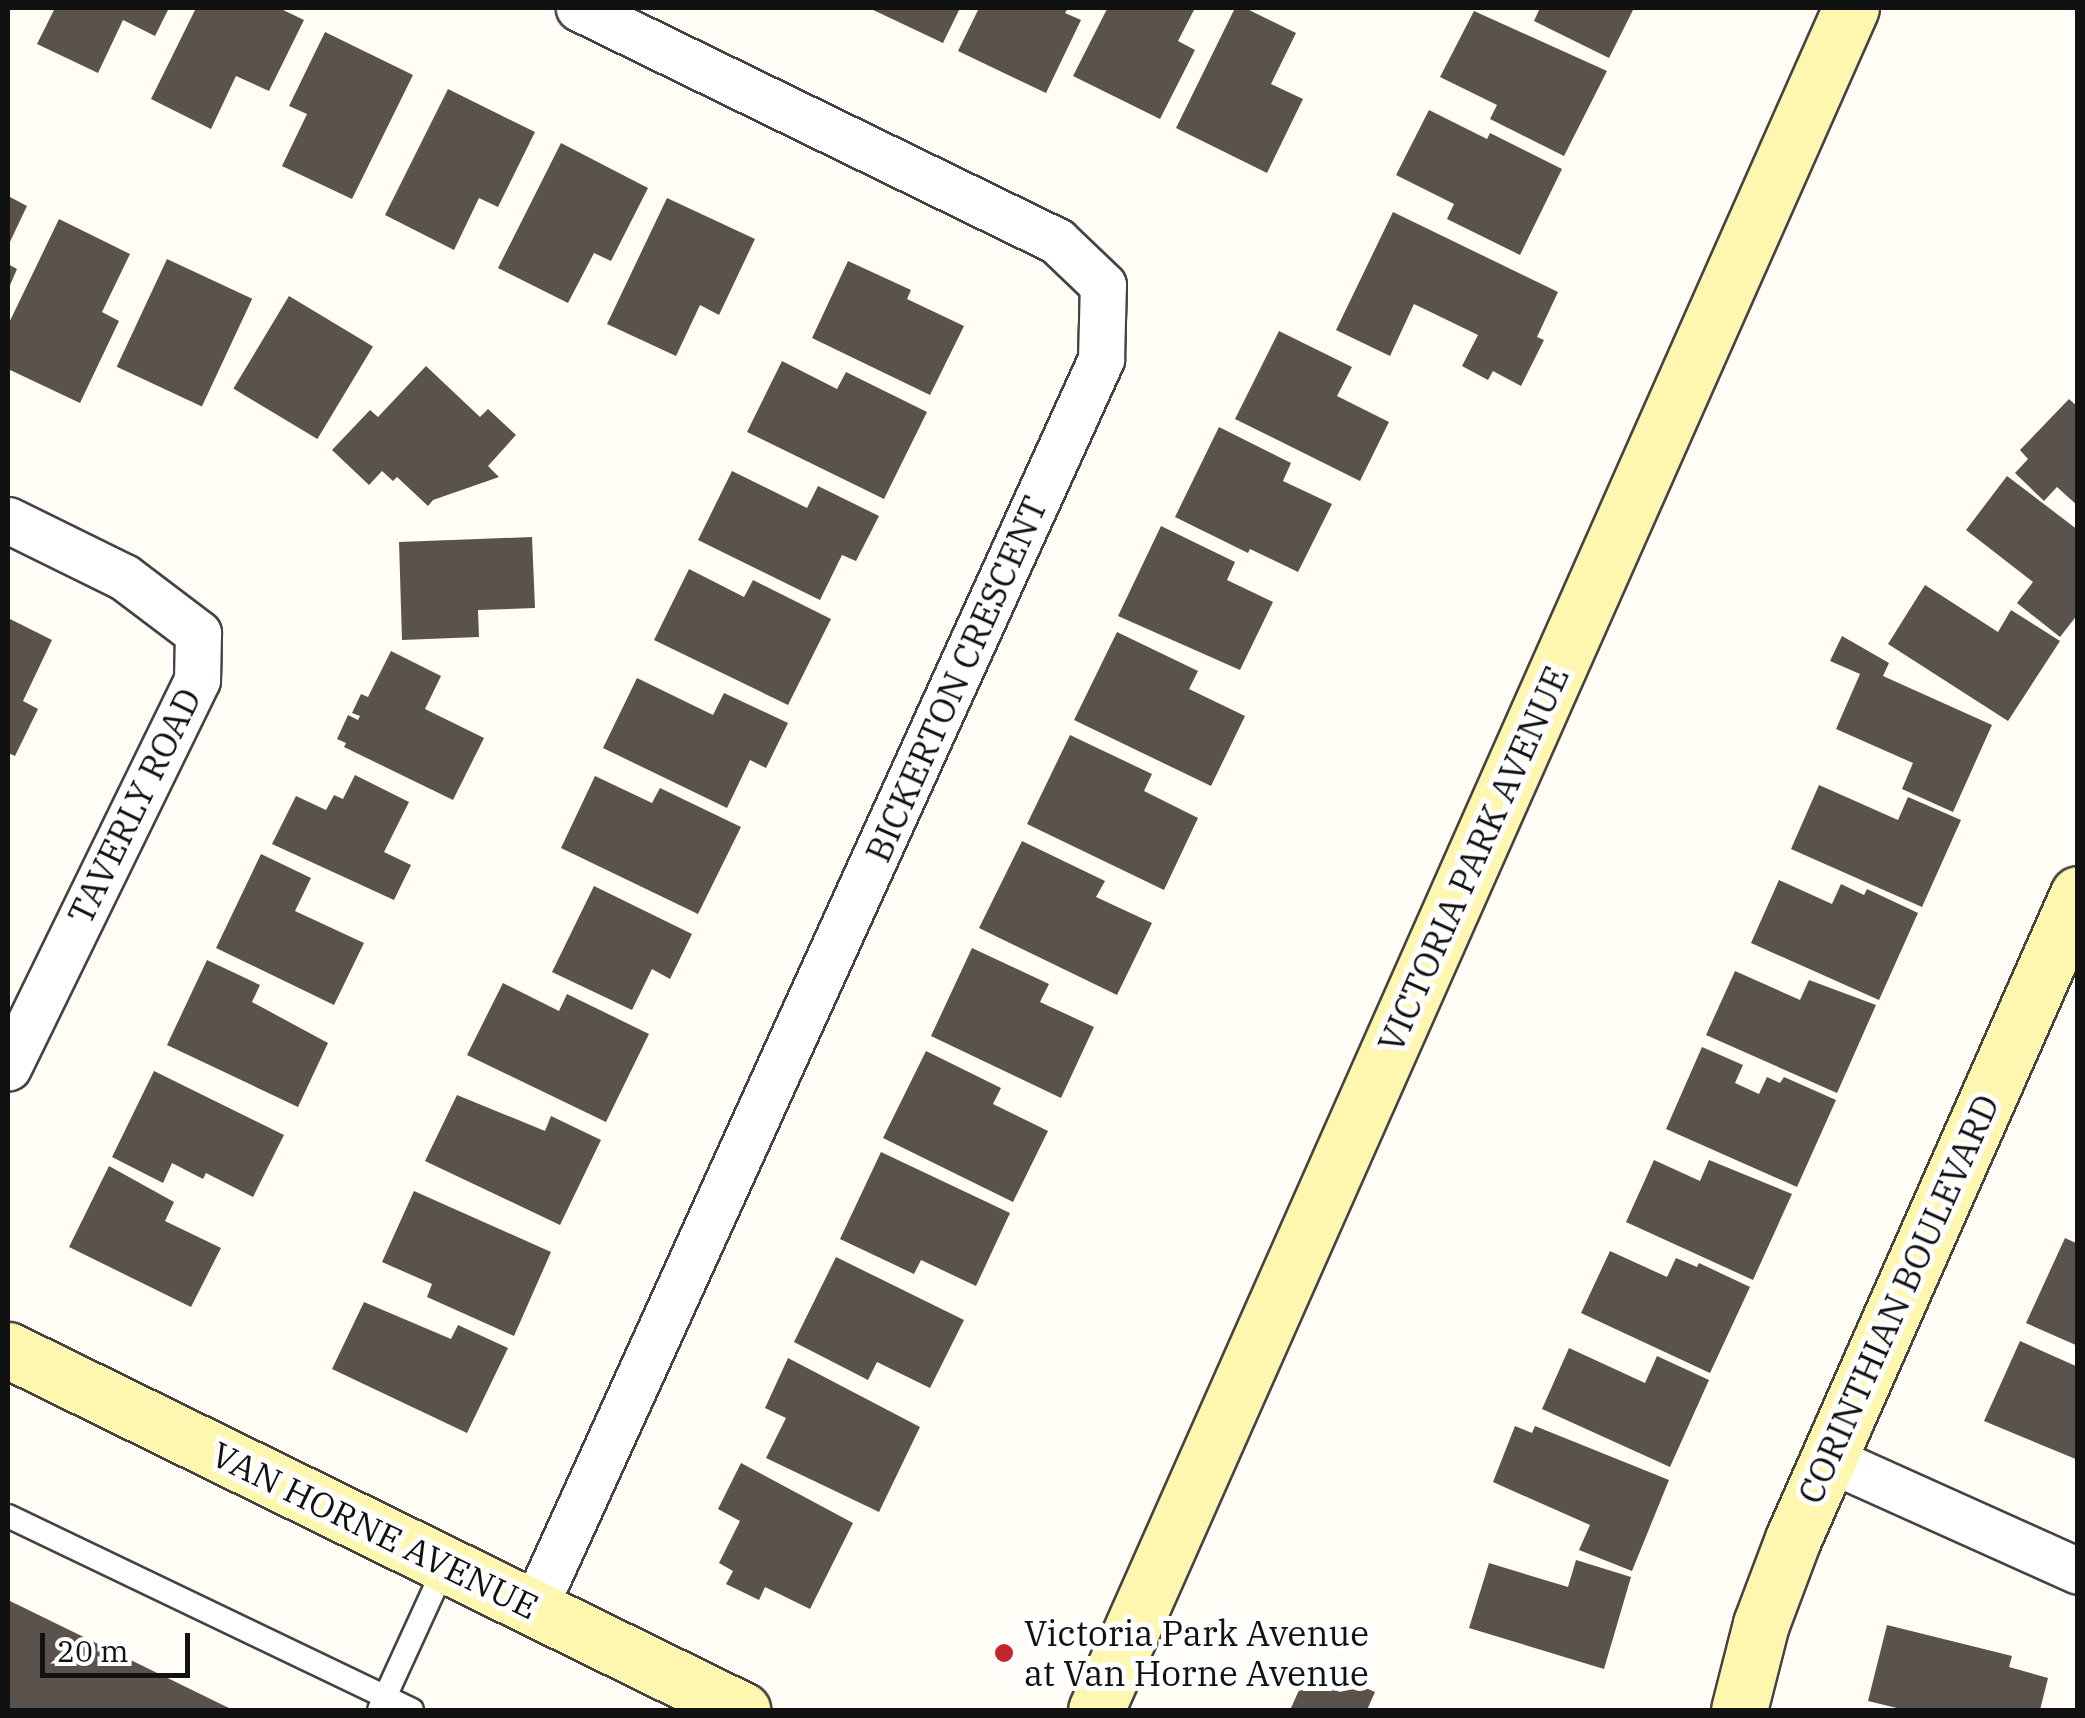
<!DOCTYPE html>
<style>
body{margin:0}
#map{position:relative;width:2085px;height:1718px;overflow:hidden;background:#fffdf5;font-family:"IBM Plex Serif",serif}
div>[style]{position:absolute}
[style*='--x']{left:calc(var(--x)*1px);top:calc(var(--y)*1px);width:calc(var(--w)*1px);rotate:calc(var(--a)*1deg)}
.building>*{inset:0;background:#5a524d;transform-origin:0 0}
.roads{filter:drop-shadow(2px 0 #444) drop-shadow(-2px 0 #444) drop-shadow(0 2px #444) drop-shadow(0 -2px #444)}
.lane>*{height:22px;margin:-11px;padding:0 11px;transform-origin:11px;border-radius:11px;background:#fff}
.street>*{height:45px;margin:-22.5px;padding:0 22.5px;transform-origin:22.5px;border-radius:22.5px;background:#fff}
.secondary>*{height:55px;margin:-27.5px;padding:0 27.5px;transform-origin:27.5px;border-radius:27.5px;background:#fff6b0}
.dots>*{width:28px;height:28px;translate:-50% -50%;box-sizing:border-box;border:5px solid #fff;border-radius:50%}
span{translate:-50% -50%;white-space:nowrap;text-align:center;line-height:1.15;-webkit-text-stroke:10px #fff;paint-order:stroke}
.street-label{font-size:35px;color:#111}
.poi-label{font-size:35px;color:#111}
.left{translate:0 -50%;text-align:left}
.frame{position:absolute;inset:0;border:10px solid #111;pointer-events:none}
.scale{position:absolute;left:40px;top:1633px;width:150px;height:45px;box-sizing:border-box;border:5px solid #111;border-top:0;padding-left:12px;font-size:30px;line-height:35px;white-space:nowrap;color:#111;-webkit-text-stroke:8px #fff;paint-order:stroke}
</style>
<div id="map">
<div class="building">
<i style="clip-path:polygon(55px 8px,169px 8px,155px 36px,123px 20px,98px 73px,37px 44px)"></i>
<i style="clip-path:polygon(196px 8px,279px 8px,304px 20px,269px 91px,236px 76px,211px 129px,151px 99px)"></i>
<i style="clip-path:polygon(869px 8px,960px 8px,943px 43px)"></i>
<i style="clip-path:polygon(979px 8px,1068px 8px,1065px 13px,1081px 20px,1046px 93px,958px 51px)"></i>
<i style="clip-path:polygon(1195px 8px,1178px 41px,1195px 50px,1160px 119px,1073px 76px,1107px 9px)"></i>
<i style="clip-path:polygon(1235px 8px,1245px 8px,1296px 33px,1271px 84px,1303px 99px,1267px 173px,1176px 128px)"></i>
<i style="clip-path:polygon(1540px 8px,1634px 8px,1609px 58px,1534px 21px)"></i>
<i style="clip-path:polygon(1474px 11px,1607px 71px,1564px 156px,1490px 119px,1497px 105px,1440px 77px)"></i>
<i style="clip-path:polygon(325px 32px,413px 75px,352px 199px,282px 166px,307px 114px,289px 106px)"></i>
<i style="clip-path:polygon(448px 89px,535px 132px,498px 207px,479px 198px,454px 250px,385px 215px)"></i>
<i style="clip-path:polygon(1429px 110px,1487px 139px,1490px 133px,1562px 169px,1520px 255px,1447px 219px,1454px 204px,1396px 175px)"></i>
<i style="clip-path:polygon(561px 143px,648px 188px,611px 261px,594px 253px,568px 303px,498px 268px)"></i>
<i style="clip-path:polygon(8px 196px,27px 206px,8px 246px)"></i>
<i style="clip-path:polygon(667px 198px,755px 239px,719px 315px,700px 305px,676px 356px,607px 324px)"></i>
<i style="clip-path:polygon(1393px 212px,1558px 292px,1537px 337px,1544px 340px,1521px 386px,1493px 371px,1488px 380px,1462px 366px,1478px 335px,1414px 304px,1390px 356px,1336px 330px)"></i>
<i style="clip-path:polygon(59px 219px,130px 254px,102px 312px,119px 321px,80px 403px,8px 369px,8px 325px)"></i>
<i style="left:167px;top:259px;width:94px;height:119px;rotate:25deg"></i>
<i style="clip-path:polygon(848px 261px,911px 290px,907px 299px,964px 326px,930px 395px,812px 338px)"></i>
<i style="clip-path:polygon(8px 264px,17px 269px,8px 290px)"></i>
<i style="left:289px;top:296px;width:98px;height:108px;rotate:31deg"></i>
<i style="clip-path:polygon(1279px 331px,1352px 367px,1337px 396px,1389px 422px,1360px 481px,1235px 419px)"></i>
<i style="clip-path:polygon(782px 361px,837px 389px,846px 372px,927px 412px,884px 499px,747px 432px)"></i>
<i style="clip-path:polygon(426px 366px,480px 417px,488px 409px,516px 435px,488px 466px,499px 477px,433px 500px,428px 506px,397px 477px,393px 481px,382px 471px,369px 485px,332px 450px,370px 410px,378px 417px)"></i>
<i style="clip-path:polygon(2069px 399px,2078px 407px,2078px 506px,2057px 487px,2044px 501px,2015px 473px,2028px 459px,2020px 450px)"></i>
<i style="clip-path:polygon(1219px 427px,1291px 463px,1283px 481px,1332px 504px,1298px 572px,1250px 549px,1248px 553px,1175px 517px)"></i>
<i style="clip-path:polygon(732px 471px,807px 508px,818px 486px,879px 516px,856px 561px,842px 555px,820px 600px,698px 540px)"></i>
<i style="clip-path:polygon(2007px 476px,2078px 530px,2078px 614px,2060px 637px,2017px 603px,2033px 582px,1966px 530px)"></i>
<i style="clip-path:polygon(1161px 526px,1235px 562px,1227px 580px,1273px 602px,1240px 670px,1118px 616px)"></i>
<i style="clip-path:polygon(532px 537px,535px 608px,478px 610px,479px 637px,402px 640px,399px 542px)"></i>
<i style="clip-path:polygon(689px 569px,744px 597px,753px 580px,831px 619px,788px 705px,654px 640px)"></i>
<i style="clip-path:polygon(1925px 585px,1998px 632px,2011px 610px,2060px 641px,2008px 721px,1888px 644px)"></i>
<i style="clip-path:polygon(8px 618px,52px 640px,23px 701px,38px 709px,15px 756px,8px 753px)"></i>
<i style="clip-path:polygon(1117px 632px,1198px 671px,1189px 689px,1245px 716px,1211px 786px,1074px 720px)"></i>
<i style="clip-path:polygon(1842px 636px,1889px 663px,1883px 676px,1992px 725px,1953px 812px,1902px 789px,1913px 763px,1836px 729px,1860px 674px,1830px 661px)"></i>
<i style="clip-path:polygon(391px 651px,441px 676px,425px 709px,484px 738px,453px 800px,344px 747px,346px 743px,337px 739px,348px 715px,358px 720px,360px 716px,352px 713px,361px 694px,368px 697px)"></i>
<i style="clip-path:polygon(637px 678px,713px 715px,724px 693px,788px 723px,766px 768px,750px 760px,727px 808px,603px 748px)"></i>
<i style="clip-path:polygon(1070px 735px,1152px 774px,1144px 791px,1198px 818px,1164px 890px,1027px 824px)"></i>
<i style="clip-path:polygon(355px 775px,409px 802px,384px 852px,411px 865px,394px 900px,272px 844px,296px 796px,326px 810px,334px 795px,343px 799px)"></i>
<i style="clip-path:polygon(595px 776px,652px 803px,660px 788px,741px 827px,698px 914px,561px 848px)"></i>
<i style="clip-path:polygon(1819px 785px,1898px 820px,1908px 797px,1961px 820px,1922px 907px,1791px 849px)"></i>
<i style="clip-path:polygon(1022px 841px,1105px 881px,1096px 897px,1152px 923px,1117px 995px,979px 928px)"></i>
<i style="clip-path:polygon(261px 854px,311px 878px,295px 911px,364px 943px,334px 1005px,216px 948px)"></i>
<i style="clip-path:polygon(1779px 880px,1832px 904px,1841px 884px,1864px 895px,1867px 889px,1918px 913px,1879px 1000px,1751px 943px)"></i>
<i style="clip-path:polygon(594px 886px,692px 934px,670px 979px,652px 969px,632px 1010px,552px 972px)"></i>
<i style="clip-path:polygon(972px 948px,1049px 984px,1040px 1002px,1094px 1027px,1061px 1098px,931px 1036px)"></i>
<i style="clip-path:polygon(207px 960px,260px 985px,252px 1002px,328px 1043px,298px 1107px,167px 1045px)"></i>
<i style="clip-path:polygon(1735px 971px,1800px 1000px,1809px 980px,1876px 1005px,1837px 1093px,1706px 1035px)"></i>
<i style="clip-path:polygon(503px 983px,559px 1011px,567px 994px,649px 1034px,606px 1122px,467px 1055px)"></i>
<i style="clip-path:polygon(1702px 1047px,1743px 1065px,1735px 1083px,1759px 1094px,1767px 1077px,1780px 1083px,1784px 1077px,1836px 1100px,1797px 1187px,1666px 1129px)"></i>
<i style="clip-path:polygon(926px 1051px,1001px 1088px,993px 1104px,1048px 1131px,1013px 1202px,883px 1138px)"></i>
<i style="clip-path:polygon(154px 1071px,284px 1135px,253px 1197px,206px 1173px,203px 1179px,172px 1163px,163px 1183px,112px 1157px)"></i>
<i style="clip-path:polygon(457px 1095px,545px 1131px,551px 1116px,601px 1140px,560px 1225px,425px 1161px)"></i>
<i style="clip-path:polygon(881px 1152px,1010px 1213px,976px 1286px,921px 1260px,914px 1274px,840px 1239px)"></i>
<i style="clip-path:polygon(1654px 1160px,1700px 1181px,1709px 1160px,1792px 1194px,1753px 1280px,1626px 1222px)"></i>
<i style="clip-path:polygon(109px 1166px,174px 1202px,165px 1221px,221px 1248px,191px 1307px,69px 1247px)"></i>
<i style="clip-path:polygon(414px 1191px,551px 1252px,514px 1336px,427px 1297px,432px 1284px,382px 1262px)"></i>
<i style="clip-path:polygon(2065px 1238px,2078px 1244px,2078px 1346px,2026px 1323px)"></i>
<i style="clip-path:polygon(1610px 1251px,1667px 1277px,1676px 1258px,1697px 1267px,1699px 1263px,1750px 1287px,1710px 1373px,1581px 1313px)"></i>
<i style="clip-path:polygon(836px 1257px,964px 1320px,930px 1388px,877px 1362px,868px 1380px,794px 1342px)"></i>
<i style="clip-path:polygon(364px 1302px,451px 1339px,458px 1325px,508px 1348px,467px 1433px,332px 1369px)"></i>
<i style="clip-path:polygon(2020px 1341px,2078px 1367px,2078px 1460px,1984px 1421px)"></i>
<i style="clip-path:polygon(1569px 1348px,1645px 1383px,1657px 1356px,1709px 1380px,1670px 1467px,1542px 1409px)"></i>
<i style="clip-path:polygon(788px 1358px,920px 1427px,879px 1512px,766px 1458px,786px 1418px,765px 1408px)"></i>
<i style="clip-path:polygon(1515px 1426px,1532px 1433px,1535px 1426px,1669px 1480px,1632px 1571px,1579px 1550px,1590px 1525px,1493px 1482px)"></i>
<i style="clip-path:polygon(741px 1463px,853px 1523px,810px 1609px,765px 1587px,759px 1600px,726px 1584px,733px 1571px,719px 1563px,740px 1521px,718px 1509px)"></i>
<i style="clip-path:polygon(1576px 1560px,1631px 1577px,1604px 1669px,1469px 1628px,1489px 1563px,1568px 1587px)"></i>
<i style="clip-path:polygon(8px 1600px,233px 1710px,8px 1710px)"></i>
<i style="clip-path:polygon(1887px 1625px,2012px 1656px,2009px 1667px,2048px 1678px,2040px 1710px,1905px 1710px,1868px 1701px)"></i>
<i style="clip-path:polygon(1311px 1664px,1375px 1692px,1367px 1710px,1290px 1710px)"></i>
</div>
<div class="roads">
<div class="lane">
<i style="--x:8;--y:1516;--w:418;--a:25.6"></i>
<i style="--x:385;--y:1697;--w:14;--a:115"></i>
<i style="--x:412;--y:1710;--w:30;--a:-154"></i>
<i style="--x:385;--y:1697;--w:146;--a:-65.4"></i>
</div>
<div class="street">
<i style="--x:8;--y:520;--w:129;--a:26.2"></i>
<i style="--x:124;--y:577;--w:93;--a:37.1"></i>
<i style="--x:198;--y:633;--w:47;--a:91.2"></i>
<i style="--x:197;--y:680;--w:431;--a:116"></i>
<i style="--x:1827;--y:1458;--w:275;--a:24.2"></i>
<i style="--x:534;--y:1608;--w:1372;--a:-65.58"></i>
<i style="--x:1101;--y:359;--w:74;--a:-88.5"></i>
<i style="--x:1103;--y:285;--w:64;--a:-136.3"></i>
<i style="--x:1057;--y:241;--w:532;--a:-154.01"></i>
</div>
<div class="secondary">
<i style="--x:8;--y:1350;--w:818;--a:26.13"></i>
<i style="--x:1096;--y:1710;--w:1862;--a:-66.08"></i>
<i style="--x:1739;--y:1710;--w:89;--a:-75.7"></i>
<i style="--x:1761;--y:1624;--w:91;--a:-69.4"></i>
<i style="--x:1793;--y:1539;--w:705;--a:-66.16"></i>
</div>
</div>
<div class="dots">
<i style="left:1004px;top:1653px;background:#c4262e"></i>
</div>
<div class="street-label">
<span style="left:956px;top:679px;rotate:-66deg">BICKERTON CRESCENT</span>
<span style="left:134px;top:806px;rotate:-64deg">TAVERLY ROAD</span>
<span style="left:1473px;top:859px;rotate:-66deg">VICTORIA PARK AVENUE</span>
<span style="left:1898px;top:1299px;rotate:-66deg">CORINTHIAN BOULEVARD</span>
<span style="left:375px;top:1530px;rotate:26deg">VAN HORNE AVENUE</span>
</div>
<div class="poi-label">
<span class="left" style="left:1024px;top:1653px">Victoria Park Avenue<br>at Van Horne Avenue</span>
</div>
<div class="frame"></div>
<div class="scale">20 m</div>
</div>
